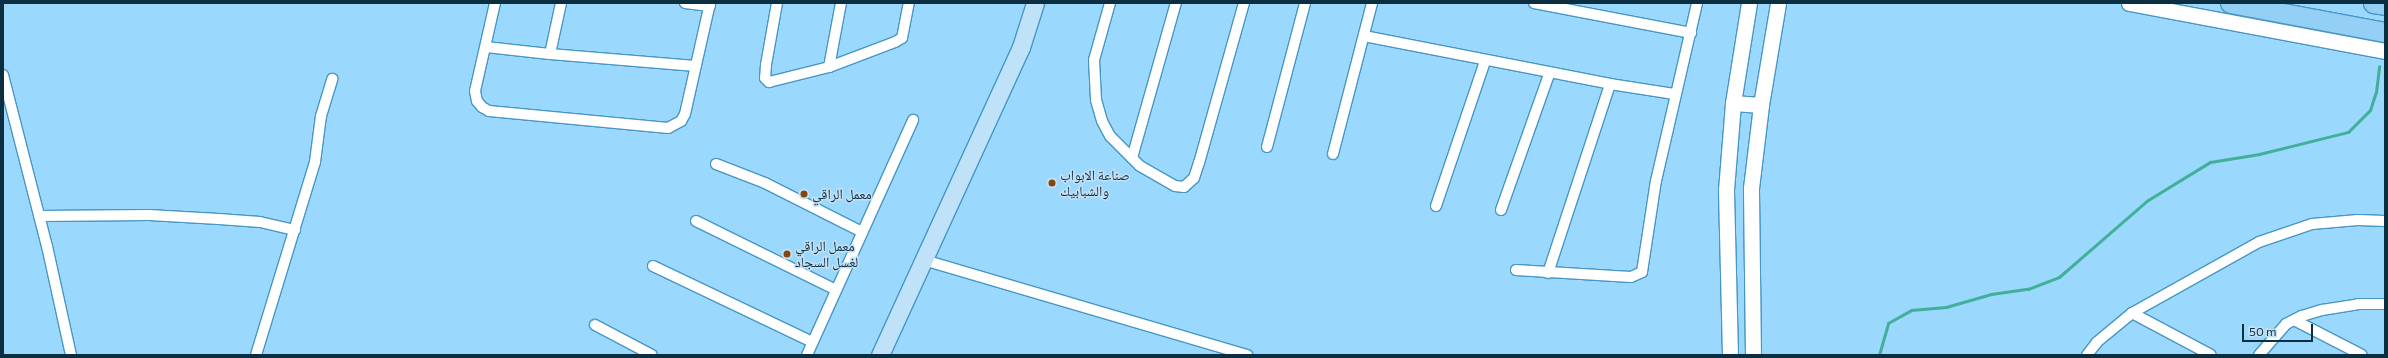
<!DOCTYPE html>
<meta charset="utf-8">
<style>
body{margin:0}
#map{position:relative;width:2388px;height:358px;overflow:hidden;background:#9ad8fe;font-family:Commissioner,"Noto Naskh Arabic",sans-serif}
div>[style]{position:absolute}
[style*='--x']{left:calc(var(--x)*1px);top:calc(var(--y)*1px);width:calc(var(--w)*1px);rotate:calc(var(--a)*1deg)}
.stream>*{height:3px;margin:-1.5px;padding:0 1.5px;transform-origin:1.5px;border-radius:1.5px;background:#42b099}
.roads{filter:drop-shadow(1px 0 #4796c4) drop-shadow(-1px 0 #4796c4) drop-shadow(0 1px #4796c4) drop-shadow(0 -1px #4796c4)}
.street>*{height:10px;margin:-5px;padding:0 5px;transform-origin:5px;border-radius:5px;background:#fff}
.secondary>*{height:15px;margin:-7.5px;padding:0 7.5px;transform-origin:7.5px;border-radius:7.5px;background:#fff}
.primary>*{height:17px;margin:-8.5px;padding:0 8.5px;transform-origin:8.5px;border-radius:8.5px;background:#bfe2f9}
.highway>*{height:19px;margin:-9.5px;padding:0 9.5px;transform-origin:9.5px;border-radius:9.5px;background:#94cff5}
.dots>*{width:11px;height:11px;translate:-50% -50%;box-sizing:border-box;border:2px solid #c3e0f4;border-radius:50%}
span{translate:-50% -50%;white-space:nowrap;text-align:center;line-height:1.15;-webkit-text-stroke:3px #c3e0f4;paint-order:stroke}
.poi-label{font-size:14px;color:#0c2e41}
.left{translate:0 -50%;text-align:left}
.frame{position:absolute;inset:0;border:4px solid #0c2e41;pointer-events:none}
.scale{position:absolute;left:2242px;top:324px;width:71px;height:18px;box-sizing:border-box;border:2px solid #0c2e41;border-top:0;padding-left:5px;font-size:12px;line-height:14px;white-space:nowrap;color:#0c2e41;-webkit-text-stroke:3px #c3e0f4;paint-order:stroke}
</style>
<div id="map">
<div class="stream">
<i style="--x:1879;--y:355;--w:33;--a:-74"></i>
<i style="--x:1888;--y:323;--w:26;--a:-29"></i>
<i style="--x:1911;--y:310;--w:35;--a:-5"></i>
<i style="--x:1946;--y:307;--w:47;--a:-16.1"></i>
<i style="--x:1991;--y:294;--w:37;--a:-8"></i>
<i style="--x:2028;--y:289;--w:33;--a:-21"></i>
<i style="--x:2059;--y:277;--w:118;--a:-40.9"></i>
<i style="--x:2148;--y:200;--w:73;--a:-31.5"></i>
<i style="--x:2210;--y:162;--w:50;--a:-9.3"></i>
<i style="--x:2259;--y:154;--w:92;--a:-13.9"></i>
<i style="--x:2348;--y:132;--w:31;--a:-45"></i>
<i style="--x:2370;--y:110;--w:19;--a:-72"></i>
<i style="--x:2376;--y:92;--w:26;--a:-83"></i>
</div>
<div class="roads">
<div class="street">
<i style="--x:495;--y:3;--w:90;--a:102.8"></i>
<i style="--x:475;--y:91;--w:10;--a:79"></i>
<i style="--x:477;--y:101;--w:8;--a:50"></i>
<i style="--x:482;--y:107;--w:8;--a:30"></i>
<i style="--x:489;--y:111;--w:180;--a:5.4"></i>
<i style="--x:668;--y:128;--w:15;--a:-28"></i>
<i style="--x:681;--y:121;--w:8;--a:-60"></i>
<i style="--x:685;--y:114;--w:114;--a:-77.3"></i>
<i style="--x:685;--y:3;--w:25;--a:7"></i>
<i style="--x:777;--y:3;--w:63;--a:100.1"></i>
<i style="--x:766;--y:65;--w:13;--a:94"></i>
<i style="--x:765;--y:78;--w:6;--a:45"></i>
<i style="--x:769;--y:82;--w:62;--a:-14"></i>
<i style="--x:829;--y:67;--w:71;--a:-20.7"></i>
<i style="--x:895;--y:42;--w:8;--a:-30"></i>
<i style="--x:902;--y:38;--w:36;--a:-79"></i>
<i style="--x:1110;--y:3;--w:59;--a:105.7"></i>
<i style="--x:1094;--y:60;--w:40;--a:87.1"></i>
<i style="--x:1096;--y:100;--w:22;--a:74"></i>
<i style="--x:1102;--y:121;--w:17;--a:62"></i>
<i style="--x:1110;--y:136;--w:42;--a:45"></i>
<i style="--x:1140;--y:166;--w:40;--a:29.7"></i>
<i style="--x:1175;--y:186;--w:9;--a:6"></i>
<i style="--x:1184;--y:187;--w:13;--a:-42"></i>
<i style="--x:1194;--y:178;--w:16;--a:-72"></i>
<i style="--x:1199;--y:163;--w:166;--a:-74.3"></i>
<i style="--x:1534;--y:3;--w:160;--a:10.8"></i>
<i style="--x:1364;--y:36;--w:251;--a:11"></i>
<i style="--x:1610;--y:84;--w:65;--a:8.9"></i>
<i style="--x:486;--y:47;--w:64;--a:6.2"></i>
<i style="--x:550;--y:54;--w:146;--a:4.7"></i>
<i style="--x:550;--y:54;--w:52;--a:-77.8"></i>
<i style="--x:829;--y:67;--w:65;--a:-79.4"></i>
<i style="--x:3;--y:75;--w:177;--a:75.6"></i>
<i style="--x:47;--y:246;--w:112;--a:77.6"></i>
<i style="--x:1267;--y:147;--w:149;--a:-75.2"></i>
<i style="--x:1333;--y:154;--w:156;--a:-75.5"></i>
<i style="--x:1132;--y:158;--w:161;--a:-74.2"></i>
<i style="--x:716;--y:164;--w:53;--a:21.2"></i>
<i style="--x:765;--y:183;--w:109;--a:26.8"></i>
<i style="--x:1436;--y:206;--w:153;--a:-71.3"></i>
<i style="--x:1501;--y:210;--w:146;--a:-70.5"></i>
<i style="--x:39;--y:216;--w:110;--a:-0.5"></i>
<i style="--x:149;--y:215;--w:70;--a:3.3"></i>
<i style="--x:219;--y:219;--w:41;--a:4.2"></i>
<i style="--x:260;--y:222;--w:36;--a:13"></i>
<i style="--x:696;--y:221;--w:156;--a:26.2"></i>
<i style="--x:924;--y:260;--w:337;--a:16.4"></i>
<i style="--x:653;--y:266;--w:176;--a:25.5"></i>
<i style="--x:1516;--y:270;--w:115;--a:3.5"></i>
<i style="--x:1631;--y:277;--w:12;--a:-24"></i>
<i style="--x:1642;--y:272;--w:92;--a:-81.3"></i>
<i style="--x:1656;--y:181;--w:183;--a:-77"></i>
<i style="--x:1548;--y:273;--w:199;--a:-71.8"></i>
<i style="--x:2132;--y:313;--w:89;--a:28"></i>
<i style="--x:2294;--y:320;--w:76;--a:27.2"></i>
<i style="--x:595;--y:325;--w:64;--a:27.8"></i>
<i style="--x:256;--y:355;--w:202;--a:-73"></i>
<i style="--x:315;--y:162;--w:46;--a:-82.6"></i>
<i style="--x:321;--y:116;--w:39;--a:-73"></i>
<i style="--x:807;--y:355;--w:258;--a:-65.7"></i>
<i style="--x:2087;--y:355;--w:16;--a:-52"></i>
<i style="--x:2097;--y:342;--w:45;--a:-39.6"></i>
<i style="--x:2132;--y:313;--w:145;--a:-29.2"></i>
<i style="--x:2259;--y:242;--w:56;--a:-18.8"></i>
<i style="--x:2312;--y:224;--w:46;--a:-5"></i>
<i style="--x:2358;--y:220;--w:27;--a:2"></i>
<i style="--x:2259;--y:355;--w:41;--a:-48.9"></i>
<i style="--x:2286;--y:324;--w:18;--a:-27"></i>
<i style="--x:2302;--y:316;--w:21;--a:-17"></i>
<i style="--x:2322;--y:310;--w:36;--a:-9"></i>
<i style="--x:2358;--y:304;--w:27;--a:0"></i>
</div>
<div class="secondary">
<i style="--x:2129;--y:3;--w:260;--a:10.6"></i>
<i style="--x:1733;--y:103;--w:28;--a:4"></i>
<i style="--x:1730;--y:355;--w:165;--a:-91.4"></i>
<i style="--x:1726;--y:190;--w:87;--a:-85.4"></i>
<i style="--x:1733;--y:103;--w:101;--a:-80.9"></i>
<i style="--x:1753;--y:355;--w:167;--a:-90.7"></i>
<i style="--x:1751;--y:188;--w:84;--a:-83.1"></i>
<i style="--x:1761;--y:105;--w:103;--a:-80.5"></i>
</div>
<div class="primary">
<i style="--x:880;--y:355;--w:339;--a:-65.4"></i>
<i style="--x:1021;--y:47;--w:46;--a:-72.3"></i>
</div>
<div class="highway">
<i style="--x:2230;--y:3;--w:158;--a:10.6"></i>
<i style="--x:2373;--y:3;--w:12;--a:9"></i>
</div>
</div>
<div class="dots">
<i style="left:1052px;top:183px;background:#854609"></i>
<i style="left:804px;top:194px;background:#854609"></i>
<i style="left:787px;top:254px;background:#854609"></i>
</div>
<div class="poi-label">
<span class="left" style="left:1060px;top:183px">صناعة الابواب<br>والشبابيك</span>
<span class="left" style="left:812px;top:194px">معمل الراقي</span>
<span class="left" style="left:795px;top:254px">معمل الراقي<br>لغسل السجاد</span>
</div>
<div class="frame"></div>
<div class="scale">50 m</div>
</div>
